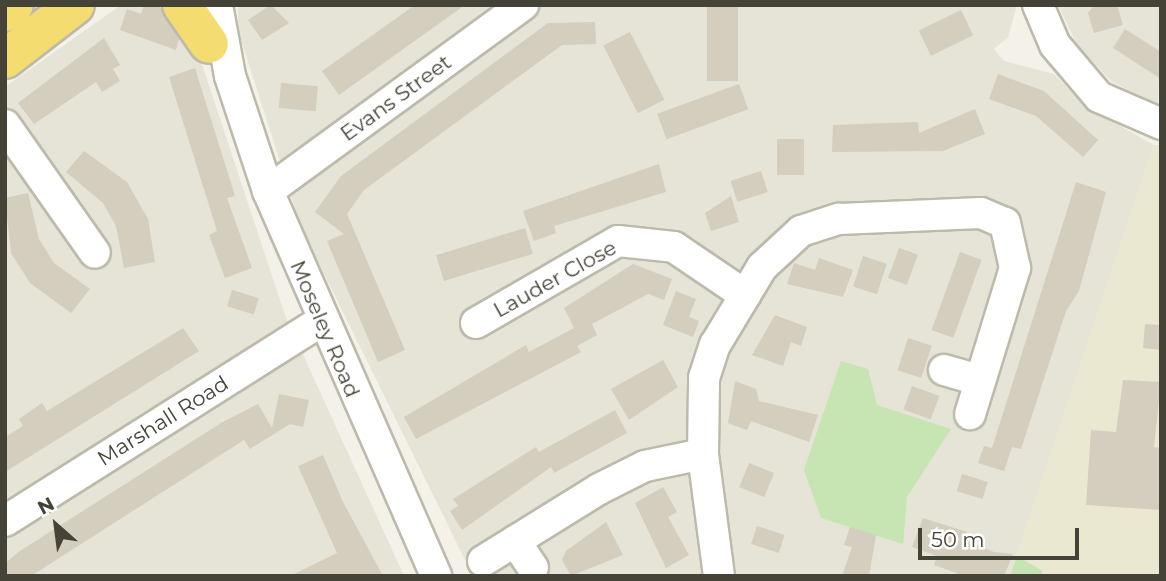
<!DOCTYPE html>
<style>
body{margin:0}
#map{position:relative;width:1166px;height:581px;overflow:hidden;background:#f3f1e8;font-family:Montserrat,sans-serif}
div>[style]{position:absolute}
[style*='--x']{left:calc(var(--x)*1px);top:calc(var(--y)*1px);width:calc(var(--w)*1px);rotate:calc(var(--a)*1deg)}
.residential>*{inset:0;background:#e6e4d6}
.education>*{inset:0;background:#ebe8d2}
.green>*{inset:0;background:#c7e4b3}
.building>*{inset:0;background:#d3cebe;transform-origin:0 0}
.roads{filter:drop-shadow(2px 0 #bdbaab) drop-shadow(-2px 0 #bdbaab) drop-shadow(0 2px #bdbaab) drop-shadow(0 -2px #bdbaab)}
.minor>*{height:30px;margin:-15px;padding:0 15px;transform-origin:15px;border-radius:15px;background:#fff}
.highway>*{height:38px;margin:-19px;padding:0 19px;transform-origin:19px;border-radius:19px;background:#f4dc71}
span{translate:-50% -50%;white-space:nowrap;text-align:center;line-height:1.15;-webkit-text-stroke:5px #fff;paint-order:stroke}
.street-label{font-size:21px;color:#454237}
.frame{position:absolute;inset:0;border:7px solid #454237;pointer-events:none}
.north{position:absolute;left:21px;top:490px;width:70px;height:70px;-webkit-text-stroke:5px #fff;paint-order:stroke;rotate:332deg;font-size:19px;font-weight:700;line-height:28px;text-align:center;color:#454237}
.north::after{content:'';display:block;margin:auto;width:24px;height:32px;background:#454237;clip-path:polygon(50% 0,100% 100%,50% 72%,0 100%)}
.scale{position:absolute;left:918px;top:528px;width:161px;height:32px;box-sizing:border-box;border:4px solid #454237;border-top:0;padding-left:9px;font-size:21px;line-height:24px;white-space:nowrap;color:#454237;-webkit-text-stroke:5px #fff;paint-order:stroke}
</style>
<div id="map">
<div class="residential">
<i style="clip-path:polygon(121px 5px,173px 5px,186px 16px,285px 315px,404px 576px,5px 576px,5px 87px)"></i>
<i style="clip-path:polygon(239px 5px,1017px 5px,1008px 37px,994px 49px,1004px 61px,1054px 74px,1084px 106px,1154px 145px,1010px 576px,473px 576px,301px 227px,237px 27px)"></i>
<i style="clip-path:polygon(1058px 5px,1161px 5px,1158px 105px,1112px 82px,1077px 45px)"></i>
</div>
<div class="education">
<i style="clip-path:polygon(1154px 145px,1161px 145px,1161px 576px,1010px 576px)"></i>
</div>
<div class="green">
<i style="clip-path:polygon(841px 361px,868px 369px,877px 405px,951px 429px,907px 497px,903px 544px,821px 518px,804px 470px)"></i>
<i style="clip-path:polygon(1017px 556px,1041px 570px,1043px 576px,1010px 576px)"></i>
</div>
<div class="building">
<i style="clip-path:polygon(144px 5px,160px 7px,179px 39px,176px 50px,120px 30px,127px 9px,141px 14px)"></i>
<i style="clip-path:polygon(271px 5px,289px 23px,262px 40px,248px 20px)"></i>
<i style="clip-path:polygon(415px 5px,465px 5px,339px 95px,322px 71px)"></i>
<i style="left:707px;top:5px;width:31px;height:76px"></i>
<i style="clip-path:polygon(1094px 5px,1117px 5px,1123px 25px,1094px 33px,1088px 13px)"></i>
<i style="left:961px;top:10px;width:28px;height:47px;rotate:64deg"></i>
<i style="clip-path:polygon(595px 22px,596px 44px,562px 45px,364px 190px,347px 214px,405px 350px,378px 362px,327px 241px,344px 234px,315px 212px,341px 176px,548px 23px)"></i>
<i style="clip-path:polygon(1125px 29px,1161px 52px,1161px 79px,1113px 48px)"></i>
<i style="left:630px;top:32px;width:76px;height:30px;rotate:63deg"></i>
<i style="clip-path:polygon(104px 38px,120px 65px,113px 69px,120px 81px,102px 92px,96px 82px,34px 124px,18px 103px)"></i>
<i style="clip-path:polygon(195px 68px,235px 196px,227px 198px,252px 268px,225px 278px,209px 235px,217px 231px,169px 77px)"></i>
<i style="clip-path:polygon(998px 74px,1044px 91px,1098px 140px,1083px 157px,1036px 116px,989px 99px)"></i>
<i style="left:281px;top:83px;width:37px;height:25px;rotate:5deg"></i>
<i style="left:739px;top:84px;width:27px;height:87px;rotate:70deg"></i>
<i style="clip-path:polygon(975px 109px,985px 134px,943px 151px,832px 152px,833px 125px,918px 122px,919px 133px)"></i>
<i style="left:777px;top:139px;width:27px;height:36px"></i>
<i style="clip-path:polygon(84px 151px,127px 182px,148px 219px,155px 262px,124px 268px,116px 226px,103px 203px,66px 172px)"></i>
<i style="clip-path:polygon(659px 164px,666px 192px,554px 226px,556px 233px,534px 241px,523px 211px)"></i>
<i style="left:761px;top:171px;width:22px;height:32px;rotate:72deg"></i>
<i style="clip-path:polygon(1076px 182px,1106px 192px,1079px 291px,1066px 311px,1021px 449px,1012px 447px,1004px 471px,978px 463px,984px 446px,992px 448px)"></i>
<i style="clip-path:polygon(28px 193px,39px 239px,54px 263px,90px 289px,71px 313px,30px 283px,11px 253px,5px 198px)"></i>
<i style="clip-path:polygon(731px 196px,739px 222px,711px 231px,705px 213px)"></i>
<i style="left:525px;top:228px;width:27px;height:93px;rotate:73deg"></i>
<i style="left:899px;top:248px;width:20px;height:32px;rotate:20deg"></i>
<i style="left:960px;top:252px;width:23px;height:83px;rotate:20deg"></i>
<i style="left:863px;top:256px;width:25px;height:32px;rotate:18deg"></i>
<i style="clip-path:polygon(819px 258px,853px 270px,843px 297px,787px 284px,794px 263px,815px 270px)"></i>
<i style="clip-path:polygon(633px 264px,672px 279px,664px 300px,648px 294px,592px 324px,597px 335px,577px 346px,581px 352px,416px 439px,404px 417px,526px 345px,529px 352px,574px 328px,564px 308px)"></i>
<i style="left:232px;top:290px;width:28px;height:17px;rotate:17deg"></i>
<i style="clip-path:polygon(676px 291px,696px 299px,689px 317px,699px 321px,693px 337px,663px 325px)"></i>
<i style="clip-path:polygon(775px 315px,807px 327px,801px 346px,791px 342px,783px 366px,752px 355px)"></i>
<i style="clip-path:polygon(1145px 324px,1161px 325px,1161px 350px,1143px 348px)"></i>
<i style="clip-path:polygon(183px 328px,199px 351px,5px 472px,5px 437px,23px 426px,19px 419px,42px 403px,47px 411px)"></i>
<i style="left:908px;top:338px;width:25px;height:34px;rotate:18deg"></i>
<i style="clip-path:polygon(663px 360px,678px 387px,629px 420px,611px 389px)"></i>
<i style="clip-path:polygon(1123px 380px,1161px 382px,1154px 447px,1161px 448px,1161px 510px,1086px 505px,1091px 430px,1116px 432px)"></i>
<i style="clip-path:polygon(735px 381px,756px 389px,759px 401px,818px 415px,809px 442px,751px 421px,747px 430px,728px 423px)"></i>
<i style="left:912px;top:386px;width:29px;height:25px;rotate:20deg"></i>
<i style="clip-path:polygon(279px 394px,309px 400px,303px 427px,290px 424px,250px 449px,244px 440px,31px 576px,5px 576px,5px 563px,20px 551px,221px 423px,258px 404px,272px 428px)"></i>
<i style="clip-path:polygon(615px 410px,627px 433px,554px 473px,551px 467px,462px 530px,450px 511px,458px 506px,453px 499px,536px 447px,539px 452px)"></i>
<i style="clip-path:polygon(323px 455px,343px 502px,383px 576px,290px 576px,337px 553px,298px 466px)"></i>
<i style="left:749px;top:463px;width:27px;height:26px;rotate:22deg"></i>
<i style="left:962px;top:474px;width:27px;height:18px;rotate:17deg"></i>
<i style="clip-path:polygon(663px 487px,677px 512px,668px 517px,689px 555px,666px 568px,635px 503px)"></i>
<i style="clip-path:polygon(923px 518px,967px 532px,964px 540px,994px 552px,1013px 554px,1004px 576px,965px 576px,934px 565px,937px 556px,912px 547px)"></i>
<i style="clip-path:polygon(606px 522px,623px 555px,571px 576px,562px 560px,566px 551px)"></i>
<i style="left:757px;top:526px;width:29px;height:19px;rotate:18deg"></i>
<i style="clip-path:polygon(850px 527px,876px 535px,869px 576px,842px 576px,852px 547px,844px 545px)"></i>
</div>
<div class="roads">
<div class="minor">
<i style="--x:217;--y:5;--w:72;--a:79.6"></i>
<i style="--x:230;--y:76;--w:121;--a:71.7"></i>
<i style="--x:268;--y:191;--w:420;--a:66.4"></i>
<i style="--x:1038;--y:5;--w:43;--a:67"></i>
<i style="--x:1055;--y:45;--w:68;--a:49.8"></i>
<i style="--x:1099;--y:97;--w:68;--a:23.5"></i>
<i style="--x:5;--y:125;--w:156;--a:54.9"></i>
<i style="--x:268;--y:191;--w:316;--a:-36.1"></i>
<i style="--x:476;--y:323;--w:164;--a:-30"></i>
<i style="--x:618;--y:241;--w:56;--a:6.1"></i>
<i style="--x:674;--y:247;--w:86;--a:34.1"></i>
<i style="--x:944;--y:370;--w:35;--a:16"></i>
<i style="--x:5;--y:521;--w:374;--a:-32.3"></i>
<i style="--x:515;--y:541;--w:32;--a:56"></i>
<i style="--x:483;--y:561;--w:137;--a:-31.8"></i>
<i style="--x:599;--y:489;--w:51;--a:-26.6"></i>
<i style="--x:645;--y:466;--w:59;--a:-11.7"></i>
<i style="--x:719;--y:576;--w:123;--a:-97.5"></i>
<i style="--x:703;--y:454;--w:76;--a:-89.2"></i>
<i style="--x:704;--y:378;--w:35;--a:-72"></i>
<i style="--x:715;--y:345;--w:91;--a:-58.9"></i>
<i style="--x:762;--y:267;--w:53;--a:-42.7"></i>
<i style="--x:801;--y:231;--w:40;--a:-18"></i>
<i style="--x:839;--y:219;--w:142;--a:-2.4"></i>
<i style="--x:981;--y:213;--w:26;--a:23"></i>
<i style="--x:1005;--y:223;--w:46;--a:77.5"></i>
<i style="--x:1015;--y:268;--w:153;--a:107.1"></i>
</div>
<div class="highway">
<i style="--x:182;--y:5;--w:47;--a:55.3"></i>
<i style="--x:5;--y:12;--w:11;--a:-38"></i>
<i style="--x:5;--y:59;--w:88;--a:-37.6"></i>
</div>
</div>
<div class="street-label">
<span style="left:396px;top:98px;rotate:-36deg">Evans Street</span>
<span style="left:555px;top:279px;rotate:-29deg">Lauder Close</span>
<span style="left:325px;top:329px;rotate:67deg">Moseley Road</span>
<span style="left:163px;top:421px;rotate:-32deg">Marshall Road</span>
</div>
<div class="frame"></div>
<div class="north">N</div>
<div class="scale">50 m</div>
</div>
